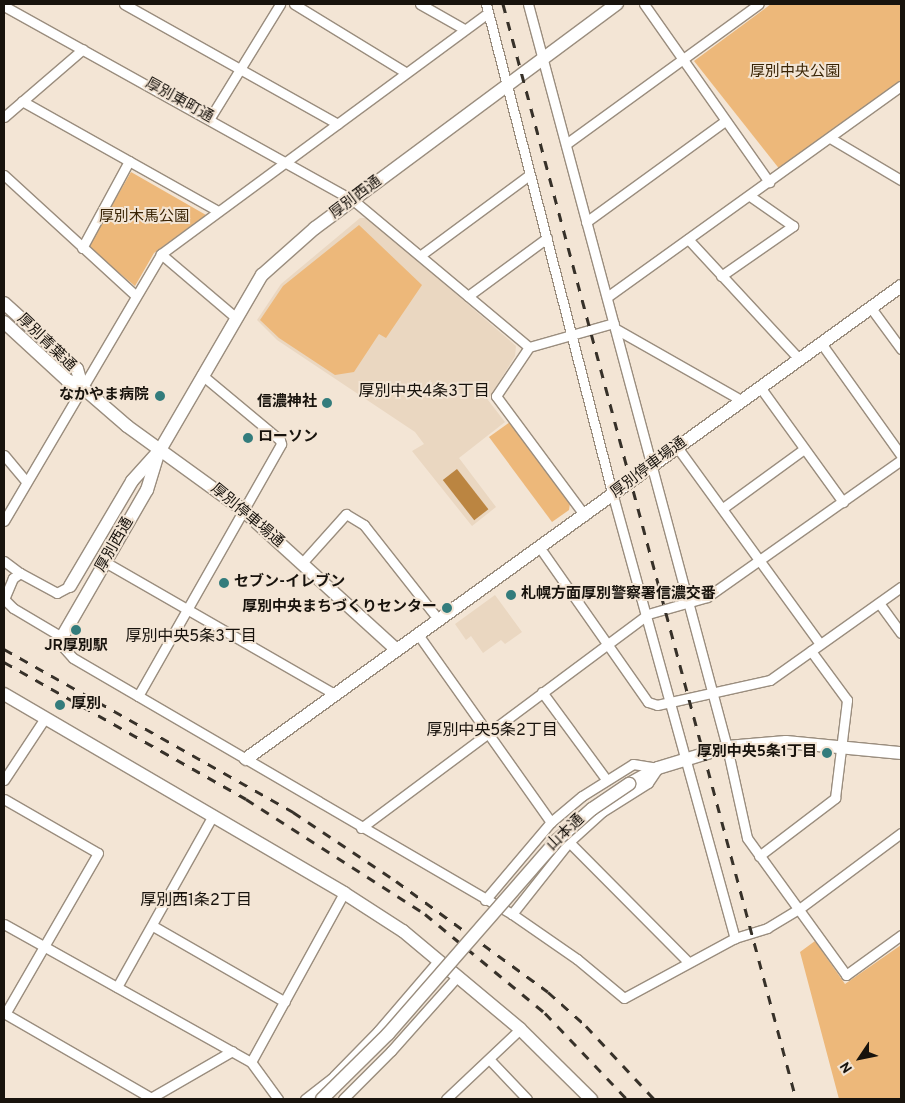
<!DOCTYPE html>
<meta charset="utf-8">
<style>
body{margin:0}
#map{position:relative;width:905px;height:1103px;overflow:hidden;background:#f3e5d5;font-family:Overpass,"Noto Sans JP",sans-serif}
div>[style]{position:absolute}
[style*='--x']{left:calc(var(--x)*1px);top:calc(var(--y)*1px);width:calc(var(--w)*1px);rotate:calc(var(--a)*1deg)}
.built>*{inset:0;background:#ead7c1}
.green>*{inset:0;background:#edb87a}
.water>*{inset:0;background:#bb8541;transform-origin:0 0}
.roads{filter:drop-shadow(1px 0 #9a8d7e) drop-shadow(-1px 0 #9a8d7e) drop-shadow(0 1px #9a8d7e) drop-shadow(0 -1px #9a8d7e)}
.street>*{height:9px;margin:-4.5px;padding:0 4.5px;transform-origin:4.5px;border-radius:4.5px;background:#fff}
.secondary>*{height:12px;margin:-6px;padding:0 6px;transform-origin:6px;border-radius:6px;background:#fff}
.rail>*{height:3px;margin-top:-1.5px;transform-origin:0;background:repeating-linear-gradient(90deg,#373129 0 9px,transparent 0 18px)}
.bridges{filter:drop-shadow(1px 0 #9a8d7e) drop-shadow(-1px 0 #9a8d7e) drop-shadow(0 1px #9a8d7e) drop-shadow(0 -1px #9a8d7e)}
.secondary-bridge>*{height:12px;margin:-6px;padding:0 6px;transform-origin:6px;border-radius:6px;background:#fff}
.dots>*{width:14px;height:14px;translate:-50% -50%;box-sizing:border-box;border:2px solid #f3e5d5;border-radius:50%}
span{translate:-50% -50%;white-space:nowrap;text-align:center;line-height:1.15;-webkit-text-stroke:4px #f3e5d5;paint-order:stroke}
.park-label{font-size:15px;color:#3a2405}
.street-label{font-size:15px;color:#18130d}
.poi-label{font-size:15px;color:#18130d;font-weight:700}
.right{translate:-100% -50%;text-align:right}
.left{translate:0 -50%;text-align:left}
.neighbourhood-label{font-size:16px;color:#18130d}
.frame{position:absolute;inset:0;border:5px solid #18130d;pointer-events:none}
.north{position:absolute;left:835px;top:1033px;width:50px;height:50px;-webkit-text-stroke:4px #f3e5d5;paint-order:stroke;rotate:236deg;font-size:14px;font-weight:700;line-height:20px;text-align:center;color:#18130d}
.north::after{content:'';display:block;margin:auto;width:18px;height:22px;background:#18130d;clip-path:polygon(50% 0,100% 100%,50% 72%,0 100%)}
</style>
<div id="map">
<div class="built">
<i style="clip-path:polygon(360px 218px,368px 218px,516px 346px,515px 356px,488px 400px,505px 422px,459px 458px,496px 507px,472px 526px,412px 451px,424px 444px,415px 432px,277px 340px,257px 320px,281px 284px)"></i>
<i style="clip-path:polygon(495px 595px,522px 632px,505px 644px,501px 640px,483px 653px,471px 636px,466px 640px,455px 624px)"></i>
</div>
<div class="green">
<i style="clip-path:polygon(771px 4px,901px 4px,901px 80px,781px 171px,694px 61px)"></i>
<i style="clip-path:polygon(131px 172px,206px 215px,154px 253px,135px 286px,88px 247px)"></i>
<i style="clip-path:polygon(359px 225px,422px 285px,386px 338px,379px 334px,354px 372px,335px 375px,279px 338px,260px 320px,283px 286px)"></i>
<i style="clip-path:polygon(510px 422px,570px 503px,569px 510px,552px 522px,489px 437px)"></i>
<i style="clip-path:polygon(815px 941px,845px 984px,901px 945px,901px 1099px,839px 1099px,800px 952px)"></i>
</div>
<div class="water">
<i style="left:457px;top:469px;width:51px;height:18px;rotate:52deg"></i>
</div>
<div class="roads">
<div class="street">
<i style="--x:124;--y:4;--w:245;--a:29.3"></i>
<i style="--x:294;--y:4;--w:130;--a:31.5"></i>
<i style="--x:420;--y:4;--w:51;--a:29.6"></i>
<i style="--x:486;--y:4;--w:508;--a:75.53"></i>
<i style="--x:613;--y:496;--w:459;--a:74.6"></i>
<i style="--x:528;--y:4;--w:769;--a:75.01"></i>
<i style="--x:727;--y:747;--w:93;--a:77.6"></i>
<i style="--x:747;--y:838;--w:169;--a:54.1"></i>
<i style="--x:846;--y:975;--w:68;--a:-36"></i>
<i style="--x:644;--y:4;--w:218;--a:54.9"></i>
<i style="--x:4;--y:6;--w:399;--a:29.1"></i>
<i style="--x:353;--y:200;--w:229;--a:39.9"></i>
<i style="--x:529;--y:347;--w:88;--a:-15.8"></i>
<i style="--x:22;--y:101;--w:225;--a:29.3"></i>
<i style="--x:4;--y:117;--w:104;--a:-40.7"></i>
<i style="--x:210;--y:118;--w:134;--a:-58.4"></i>
<i style="--x:830;--y:138;--w:82;--a:30.6"></i>
<i style="--x:566;--y:144;--w:238;--a:-36"></i>
<i style="--x:4;--y:175;--w:179;--a:42.5"></i>
<i style="--x:586;--y:222;--w:172;--a:-36"></i>
<i style="--x:688;--y:239;--w:163;--a:47.2"></i>
<i style="--x:82;--y:248;--w:99;--a:-61.6"></i>
<i style="--x:161;--y:254;--w:97;--a:40.4"></i>
<i style="--x:421;--y:255;--w:134;--a:-36.5"></i>
<i style="--x:721;--y:276;--w:88;--a:-34.8"></i>
<i style="--x:793;--y:226;--w:52;--a:-145.1"></i>
<i style="--x:468;--y:296;--w:98;--a:-36.3"></i>
<i style="--x:607;--y:297;--w:362;--a:-35.7"></i>
<i style="--x:871;--y:308;--w:51;--a:53.8"></i>
<i style="--x:616;--y:329;--w:144;--a:29.6"></i>
<i style="--x:821;--y:343;--w:138;--a:54.5"></i>
<i style="--x:529;--y:347;--w:59;--a:124"></i>
<i style="--x:496;--y:396;--w:149;--a:53.4"></i>
<i style="--x:760;--y:387;--w:142;--a:54.2"></i>
<i style="--x:677;--y:447;--w:243;--a:54"></i>
<i style="--x:4;--y:455;--w:35;--a:50"></i>
<i style="--x:723;--y:508;--w:100;--a:-36.1"></i>
<i style="--x:4;--y:521;--w:310;--a:-59.5"></i>
<i style="--x:161;--y:254;--w:406;--a:-36.4"></i>
<i style="--x:540;--y:548;--w:188;--a:55"></i>
<i style="--x:648;--y:702;--w:9;--a:18"></i>
<i style="--x:657;--y:705;--w:116;--a:-12.5"></i>
<i style="--x:770;--y:680;--w:161;--a:-35.4"></i>
<i style="--x:4;--y:561;--w:20;--a:37"></i>
<i style="--x:105;--y:562;--w:265;--a:29.9"></i>
<i style="--x:302;--y:563;--w:66;--a:-48.1"></i>
<i style="--x:346;--y:514;--w:21;--a:31"></i>
<i style="--x:364;--y:525;--w:120;--a:51.8"></i>
<i style="--x:70;--y:586;--w:15;--a:152"></i>
<i style="--x:57;--y:593;--w:42;--a:-151.6"></i>
<i style="--x:20;--y:573;--w:9;--a:144"></i>
<i style="--x:13;--y:578;--w:23;--a:113"></i>
<i style="--x:4;--y:599;--w:13;--a:45"></i>
<i style="--x:13;--y:608;--w:57;--a:30.6"></i>
<i style="--x:62;--y:637;--w:11;--a:80"></i>
<i style="--x:64;--y:648;--w:13;--a:48"></i>
<i style="--x:73;--y:658;--w:508;--a:30.25"></i>
<i style="--x:512;--y:914;--w:79;--a:34.7"></i>
<i style="--x:577;--y:959;--w:61;--a:39.7"></i>
<i style="--x:624;--y:998;--w:126;--a:-28.4"></i>
<i style="--x:735;--y:938;--w:34;--a:-17"></i>
<i style="--x:767;--y:928;--w:37;--a:-31"></i>
<i style="--x:799;--y:909;--w:127;--a:-36.7"></i>
<i style="--x:879;--y:603;--w:37;--a:54"></i>
<i style="--x:417;--y:633;--w:232;--a:54.7"></i>
<i style="--x:542;--y:692;--w:108;--a:53.7"></i>
<i style="--x:138;--y:696;--w:290;--a:-60.4"></i>
<i style="--x:281;--y:444;--w:4;--a:-104"></i>
<i style="--x:280;--y:440;--w:102;--a:-140.2"></i>
<i style="--x:4;--y:780;--w:74;--a:-56.5"></i>
<i style="--x:4;--y:799;--w:108;--a:29.9"></i>
<i style="--x:98;--y:853;--w:186;--a:120"></i>
<i style="--x:361;--y:828;--w:358;--a:-36.7"></i>
<i style="--x:648;--y:614;--w:61;--a:-16.1"></i>
<i style="--x:707;--y:597;--w:237;--a:-35.2"></i>
<i style="--x:569;--y:842;--w:169;--a:45.2"></i>
<i style="--x:759;--y:856;--w:96;--a:-37.3"></i>
<i style="--x:835;--y:798;--w:99;--a:-83"></i>
<i style="--x:847;--y:700;--w:61;--a:-126.3"></i>
<i style="--x:485;--y:900;--w:102;--a:-49.8"></i>
<i style="--x:551;--y:822;--w:40;--a:-40"></i>
<i style="--x:582;--y:796;--w:60;--a:-32.1"></i>
<i style="--x:633;--y:764;--w:25;--a:9"></i>
<i style="--x:658;--y:768;--w:18;--a:124"></i>
<i style="--x:648;--y:783;--w:54;--a:147.8"></i>
<i style="--x:602;--y:812;--w:45;--a:137.7"></i>
<i style="--x:569;--y:842;--w:92;--a:128.4"></i>
<i style="--x:4;--y:924;--w:283;--a:29.2"></i>
<i style="--x:251;--y:1062;--w:46;--a:53.9"></i>
<i style="--x:153;--y:926;--w:152;--a:29.9"></i>
<i style="--x:117;--y:987;--w:197;--a:-60.8"></i>
<i style="--x:4;--y:1013;--w:170;--a:30"></i>
<i style="--x:489;--y:1059;--w:55;--a:46.5"></i>
<i style="--x:251;--y:1062;--w:193;--a:-61.2"></i>
<i style="--x:149;--y:1099;--w:96;--a:-30"></i>
<i style="--x:305;--y:1099;--w:37;--a:-38"></i>
<i style="--x:334;--y:1076;--w:63;--a:-45.6"></i>
<i style="--x:378;--y:1031;--w:92;--a:-49.4"></i>
<i style="--x:343;--y:1099;--w:68;--a:-45"></i>
<i style="--x:391;--y:1051;--w:99;--a:-48.3"></i>
<i style="--x:446;--y:1099;--w:102;--a:-43.4"></i>
</div>
<div class="secondary">
<i style="--x:4;--y:303;--w:98;--a:42.1"></i>
<i style="--x:77;--y:369;--w:19;--a:74"></i>
<i style="--x:4;--y:322;--w:86;--a:42.6"></i>
<i style="--x:67;--y:380;--w:17;--a:25"></i>
<i style="--x:82;--y:387;--w:60;--a:40.9"></i>
<i style="--x:127;--y:426;--w:143;--a:35.9"></i>
<i style="--x:243;--y:510;--w:207;--a:42.3"></i>
<i style="--x:70;--y:586;--w:122;--a:-59.4"></i>
<i style="--x:132;--y:481;--w:42;--a:-47.9"></i>
<i style="--x:160;--y:450;--w:203;--a:-59.8"></i>
<i style="--x:262;--y:275;--w:71;--a:-41.6"></i>
<i style="--x:315;--y:228;--w:376;--a:-36.6"></i>
<i style="--x:62;--y:637;--w:170;--a:-60"></i>
<i style="--x:147;--y:490;--w:37;--a:-73"></i>
<i style="--x:4;--y:694;--w:394;--a:30.3"></i>
<i style="--x:344;--y:893;--w:70;--a:32.8"></i>
<i style="--x:403;--y:931;--w:153;--a:39.9"></i>
<i style="--x:520;--y:1029;--w:100;--a:44.6"></i>
<i style="--x:246;--y:759;--w:808;--a:-35.83"></i>
<i style="--x:629;--y:784;--w:33;--a:-29"></i>
<i style="--x:658;--y:768;--w:72;--a:-16.9"></i>
<i style="--x:727;--y:747;--w:59;--a:-4.8"></i>
<i style="--x:786;--y:742;--w:116;--a:5.5"></i>
</div>
</div>
<div class="rail">
<i style="--x:503;--y:4;--w:1134;--a:75.02"></i>
<i style="--x:4;--y:649;--w:332;--a:29.4"></i>
<i style="--x:293;--y:812;--w:124;--a:33.8"></i>
<i style="--x:396;--y:881;--w:188;--a:36.1"></i>
<i style="--x:548;--y:992;--w:51;--a:41.8"></i>
<i style="--x:586;--y:1026;--w:100;--a:47"></i>
<i style="--x:4;--y:662;--w:278;--a:29.5"></i>
<i style="--x:246;--y:799;--w:213;--a:32.7"></i>
<i style="--x:425;--y:914;--w:156;--a:39.5"></i>
<i style="--x:545;--y:1013;--w:119;--a:46.4"></i>
</div>
<div class="bridges">
<div class="secondary-bridge">
<i style="--x:322;--y:1099;--w:93;--a:-44.6"></i>
<i style="--x:388;--y:1034;--w:257;--a:-48.9"></i>
<i style="--x:557;--y:840;--w:47;--a:-41.5"></i>
<i style="--x:592;--y:809;--w:45;--a:-34"></i>
</div>
</div>
<div class="dots">
<i style="left:160px;top:396px;background:#337c7c"></i>
<i style="left:327px;top:403px;background:#337c7c"></i>
<i style="left:248px;top:438px;background:#337c7c"></i>
<i style="left:224px;top:583px;background:#337c7c"></i>
<i style="left:511px;top:595px;background:#337c7c"></i>
<i style="left:447px;top:608px;background:#337c7c"></i>
<i style="left:76px;top:630px;background:#337c7c"></i>
<i style="left:60px;top:705px;background:#337c7c"></i>
<i style="left:827px;top:753px;background:#337c7c"></i>
</div>
<div class="park-label">
<span style="left:795px;top:73px">厚別中央公園</span>
<span style="left:144px;top:218px">厚別木馬公園</span>
</div>
<div class="street-label">
<span style="left:179px;top:101px;rotate:29deg">厚別東町通</span>
<span style="left:356px;top:198px;rotate:-37deg">厚別西通</span>
<span style="left:46px;top:343px;rotate:44deg">厚別青葉通</span>
<span style="left:649px;top:468px;rotate:-37deg">厚別停車場通</span>
<span style="left:247px;top:516px;rotate:40deg">厚別停車場通</span>
<span style="left:115px;top:545px;rotate:-60deg">厚別西通</span>
<span style="left:566px;top:833px;rotate:-44deg">山本通</span>
</div>
<div class="poi-label">
<span class="right" style="left:149px;top:396px">なかやま病院</span>
<span class="right" style="left:317px;top:403px">信濃神社</span>
<span class="left" style="left:258px;top:438px">ローソン</span>
<span class="left" style="left:234px;top:583px">セブン-イレブン</span>
<span class="left" style="left:521px;top:595px">札幌方面厚別警察署信濃交番</span>
<span class="right" style="left:437px;top:608px">厚別中央まちづくりセンター</span>
<span style="left:76px;top:647px">JR厚別駅</span>
<span class="left" style="left:71px;top:705px">厚別</span>
<span class="right" style="left:817px;top:753px">厚別中央5条1丁目</span>
</div>
<div class="neighbourhood-label">
<span style="left:424px;top:392px">厚別中央4条3丁目</span>
<span style="left:191px;top:637px">厚別中央5条3丁目</span>
<span style="left:492px;top:731px">厚別中央5条2丁目</span>
<span style="left:196px;top:901px">厚別西1条2丁目</span>
</div>
<div class="frame"></div>
<div class="north">N</div>
</div>
